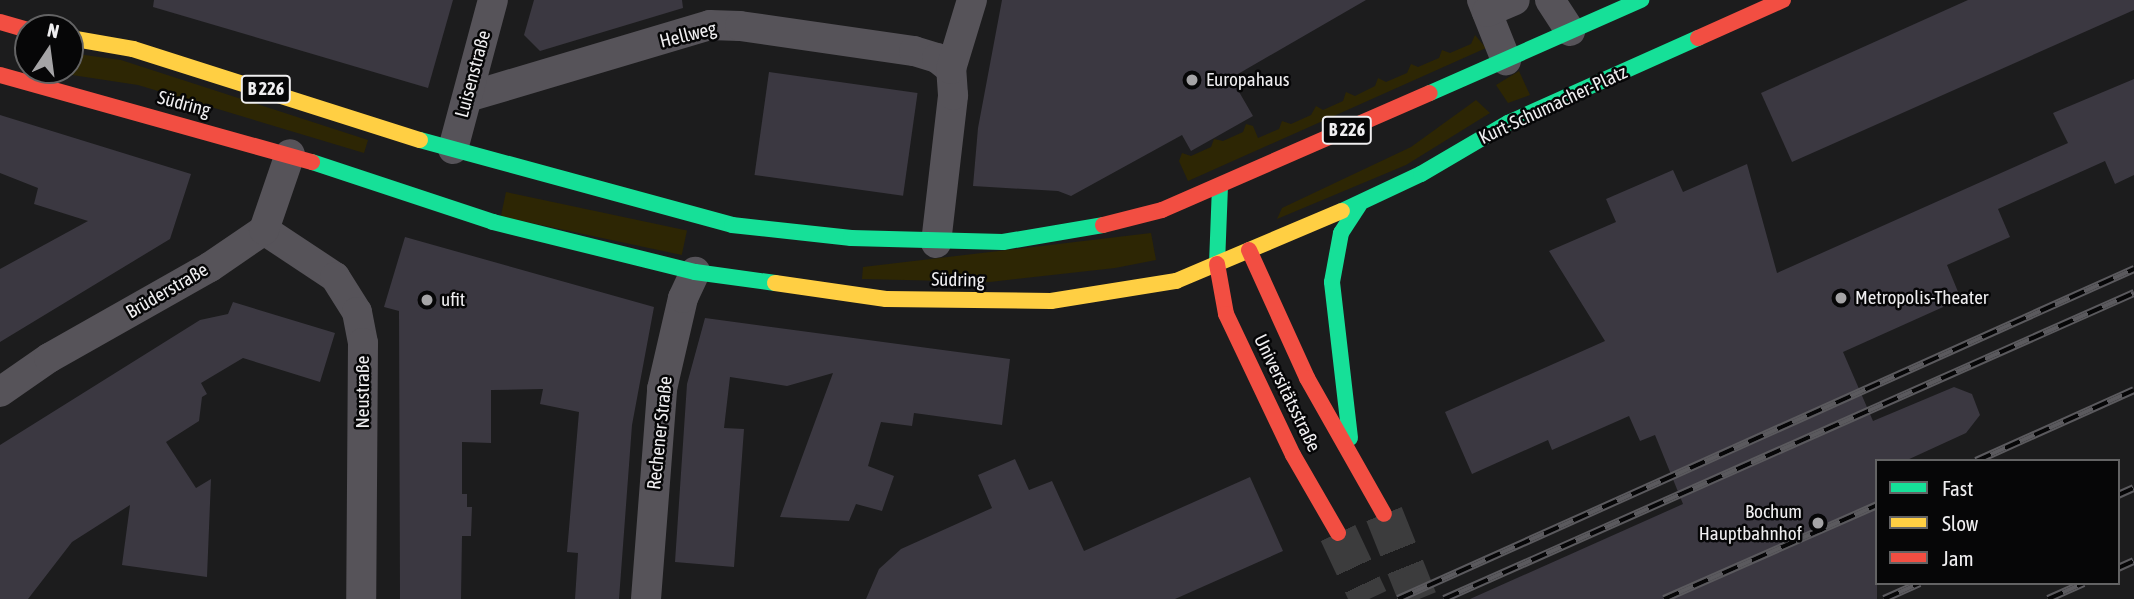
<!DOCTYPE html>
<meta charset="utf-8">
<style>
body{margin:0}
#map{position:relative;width:2134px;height:599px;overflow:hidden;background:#1c1c1d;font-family:"Asap Condensed",sans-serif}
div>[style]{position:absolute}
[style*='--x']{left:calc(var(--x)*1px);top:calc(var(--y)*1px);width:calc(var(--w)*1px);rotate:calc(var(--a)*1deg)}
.green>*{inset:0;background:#2d2604;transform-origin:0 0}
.building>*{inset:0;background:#3b3841;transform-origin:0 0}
.secondary-tunnel>*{height:38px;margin-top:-19px;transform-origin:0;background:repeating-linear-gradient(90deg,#3c3c3d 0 38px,transparent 0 57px)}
.street>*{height:30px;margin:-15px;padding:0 15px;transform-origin:15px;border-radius:15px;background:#565359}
.fast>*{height:16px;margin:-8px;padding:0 8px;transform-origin:8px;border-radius:8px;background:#16e098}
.slow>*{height:16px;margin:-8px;padding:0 8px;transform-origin:8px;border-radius:8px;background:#ffcf43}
.jam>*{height:16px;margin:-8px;padding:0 8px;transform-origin:8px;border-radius:8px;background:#f24e42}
.rail>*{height:8px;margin-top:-4px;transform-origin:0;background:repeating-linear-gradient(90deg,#060607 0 16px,#5b5a5e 0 32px);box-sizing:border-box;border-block:2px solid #5b5a5e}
.dots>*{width:19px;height:19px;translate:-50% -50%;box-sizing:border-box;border:4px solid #060607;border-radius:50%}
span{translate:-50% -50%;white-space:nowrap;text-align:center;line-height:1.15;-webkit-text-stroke:5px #060607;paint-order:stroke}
.shield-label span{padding:2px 5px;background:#060607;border:2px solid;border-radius:5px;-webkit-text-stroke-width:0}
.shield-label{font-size:18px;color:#efeef0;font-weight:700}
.street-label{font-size:19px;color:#efeef0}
.poi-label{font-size:19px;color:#efeef0}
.left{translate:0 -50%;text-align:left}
.right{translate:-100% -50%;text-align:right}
.legend{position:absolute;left:1875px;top:459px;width:245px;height:126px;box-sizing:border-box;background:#060607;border:2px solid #636364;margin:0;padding:9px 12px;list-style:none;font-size:21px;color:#efeef0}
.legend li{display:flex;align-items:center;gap:14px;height:35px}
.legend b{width:35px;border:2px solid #636364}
.north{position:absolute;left:14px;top:14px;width:70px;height:70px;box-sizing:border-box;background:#060607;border:2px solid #636364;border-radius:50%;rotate:13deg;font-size:19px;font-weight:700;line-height:28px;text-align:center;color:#efeef0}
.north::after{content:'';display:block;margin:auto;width:24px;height:32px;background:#a5a4a6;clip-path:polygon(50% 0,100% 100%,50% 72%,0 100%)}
</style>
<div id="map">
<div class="green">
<i style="clip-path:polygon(1475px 35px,1486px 48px,1188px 181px,1179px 161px,1182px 153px,1191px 156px,1211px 147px,1214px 139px,1223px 141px,1243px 132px,1246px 124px,1253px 126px,1258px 138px,1279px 129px,1282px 121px,1291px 124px,1311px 115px,1316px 106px,1323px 110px,1343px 101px,1346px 92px,1355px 96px,1375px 86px,1378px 78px,1386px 82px,1407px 73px,1411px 64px,1418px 67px,1439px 58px,1442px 50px,1450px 53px,1471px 44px)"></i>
<i style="clip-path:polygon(70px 53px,121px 60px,368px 140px,364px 153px,138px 85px,39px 70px,70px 70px)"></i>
<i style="clip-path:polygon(1519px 71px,1530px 95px,1508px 103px,1496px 85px)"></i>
<i style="clip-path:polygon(1476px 100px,1490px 113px,1406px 165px,1277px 219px,1282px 208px,1411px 147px)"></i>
<i style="left:506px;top:192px;width:185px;height:25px;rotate:12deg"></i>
<i style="clip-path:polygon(1151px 233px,1156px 260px,1115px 268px,990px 282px,862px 279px,863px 267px)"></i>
</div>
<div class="building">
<i style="clip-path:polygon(154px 0,453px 0,428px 88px,153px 7px)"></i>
<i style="clip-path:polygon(534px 0,682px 0,683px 8px,540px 51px,524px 35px)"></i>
<i style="clip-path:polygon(1002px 0,1366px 0,1231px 78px,1253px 116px,1191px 151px,1182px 135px,1071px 196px,1058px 191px,973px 186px,978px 128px)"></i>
<i style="clip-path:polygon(1968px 0,2134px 0,2134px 10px,1792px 162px,1761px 93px)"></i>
<i style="left:769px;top:72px;width:150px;height:104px;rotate:8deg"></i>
<i style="clip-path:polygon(2134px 79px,2134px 175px,2115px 184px,2105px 161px,1998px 209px,2010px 237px,1947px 265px,1961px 299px,1843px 352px,1873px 421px,1954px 387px,1972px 394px,1980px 415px,1966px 433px,1905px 461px,1877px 461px,1877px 599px,1470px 599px,1683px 504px,1655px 435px,1640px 441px,1629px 416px,1552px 450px,1548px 440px,1472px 474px,1445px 412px,1605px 341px,1549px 251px,1616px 222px,1606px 199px,1673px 170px,1683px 192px,1747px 164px,1777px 273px,2068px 143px,2053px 113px)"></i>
<i style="clip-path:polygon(0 115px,191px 174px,170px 239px,0 342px,0 269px,88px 221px,34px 204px,38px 188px,0 173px)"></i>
<i style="clip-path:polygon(405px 237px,654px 307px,632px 425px,619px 599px,575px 599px,578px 553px,567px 552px,579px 412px,540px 404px,543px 389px,491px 390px,491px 443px,462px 442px,462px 494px,467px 494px,467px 507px,472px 507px,471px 536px,462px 536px,461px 599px,400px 599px,399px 311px,384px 307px)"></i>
<i style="clip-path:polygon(233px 302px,335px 333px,320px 382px,243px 358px,201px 383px,207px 394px,202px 397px,199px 421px,166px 442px,196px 488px,211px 479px,207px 577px,122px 565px,130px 505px,72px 542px,28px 599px,0 599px,0 445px,200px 320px,228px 314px)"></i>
<i style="clip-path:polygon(705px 318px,1010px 359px,1002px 425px,914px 413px,912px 426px,881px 422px,868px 466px,894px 476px,882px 511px,856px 504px,849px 521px,780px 517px,833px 373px,787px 386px,730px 377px,724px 428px,744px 429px,734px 567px,675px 562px,687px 384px)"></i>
<i style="clip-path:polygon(1015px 459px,1029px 490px,1052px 481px,1084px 551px,1250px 477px,1283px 551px,1175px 599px,866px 599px,879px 569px,901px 549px,992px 508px,978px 475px)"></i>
</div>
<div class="secondary-tunnel">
<i style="--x:1384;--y:514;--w:92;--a:68.2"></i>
<i style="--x:1338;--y:533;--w:73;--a:64.8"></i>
</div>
<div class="street">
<i style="--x:1482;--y:0;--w:65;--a:68.2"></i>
<i style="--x:1550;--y:0;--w:37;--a:57"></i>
<i style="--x:1487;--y:12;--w:30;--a:-23"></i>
<i style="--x:468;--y:97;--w:252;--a:-16.6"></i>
<i style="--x:710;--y:25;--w:30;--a:2"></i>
<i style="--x:740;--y:26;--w:176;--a:8.2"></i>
<i style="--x:914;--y:51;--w:24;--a:17"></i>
<i style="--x:937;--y:58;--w:18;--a:38"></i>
<i style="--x:453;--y:149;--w:154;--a:-75"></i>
<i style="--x:264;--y:230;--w:85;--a:33.5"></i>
<i style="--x:335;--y:277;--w:41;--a:57.8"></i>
<i style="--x:357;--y:312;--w:32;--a:79"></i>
<i style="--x:363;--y:343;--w:256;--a:90.4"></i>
<i style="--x:936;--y:243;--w:149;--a:-83.4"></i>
<i style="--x:953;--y:95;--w:26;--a:-94"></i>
<i style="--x:951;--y:69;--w:72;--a:-73.1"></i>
<i style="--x:0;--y:392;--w:60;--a:-34.8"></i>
<i style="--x:49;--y:358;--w:185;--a:-29.5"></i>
<i style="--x:210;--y:267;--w:65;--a:-34.4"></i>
<i style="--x:264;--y:230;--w:80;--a:-71.1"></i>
<i style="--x:646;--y:599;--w:211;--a:-85.6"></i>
<i style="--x:662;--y:389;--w:93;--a:-77"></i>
<i style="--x:683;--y:298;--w:29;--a:-65"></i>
</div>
<div class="fast">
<i style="--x:1430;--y:93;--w:231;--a:-23.8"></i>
<i style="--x:420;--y:140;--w:323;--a:15.2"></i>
<i style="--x:732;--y:225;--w:120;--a:6.2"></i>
<i style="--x:851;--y:238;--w:152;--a:1.5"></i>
<i style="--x:1003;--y:242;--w:101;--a:-9.6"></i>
<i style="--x:312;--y:162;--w:191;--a:18.3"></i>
<i style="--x:493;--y:222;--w:208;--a:13.9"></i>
<i style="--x:695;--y:272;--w:81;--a:7.8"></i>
<i style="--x:1342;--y:211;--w:87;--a:-25.1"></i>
<i style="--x:1421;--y:174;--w:101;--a:-30.4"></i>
<i style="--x:1508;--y:123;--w:208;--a:-24.1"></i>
<i style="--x:1217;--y:264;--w:78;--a:-87.8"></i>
<i style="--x:1350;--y:438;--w:157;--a:-96.6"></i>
<i style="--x:1332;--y:282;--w:50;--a:-79.6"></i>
<i style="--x:1341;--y:233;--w:33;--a:-57"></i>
</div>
<div class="slow">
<i style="--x:70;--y:38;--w:64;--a:9.9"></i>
<i style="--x:133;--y:49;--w:301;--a:17.6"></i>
<i style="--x:775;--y:283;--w:112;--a:8.2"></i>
<i style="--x:886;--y:299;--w:165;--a:0.7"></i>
<i style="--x:1051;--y:301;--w:127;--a:-9.1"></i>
<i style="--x:1176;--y:281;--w:180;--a:-22.9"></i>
</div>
<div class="jam">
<i style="--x:0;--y:22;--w:29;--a:16"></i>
<i style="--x:1698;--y:38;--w:93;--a:-24.1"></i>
<i style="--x:0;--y:75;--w:324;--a:15.6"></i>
<i style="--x:1103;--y:225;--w:61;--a:-14.3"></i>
<i style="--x:1162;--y:210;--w:292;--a:-23.6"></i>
<i style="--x:1249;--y:250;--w:141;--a:65.6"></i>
<i style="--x:1307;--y:378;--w:156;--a:60.5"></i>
<i style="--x:1217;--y:264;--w:51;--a:79.8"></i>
<i style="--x:1226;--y:314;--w:156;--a:64.6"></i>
<i style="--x:1293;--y:455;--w:90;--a:60"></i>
</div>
<div class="rail">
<i style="--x:1976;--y:461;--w:173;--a:-24.2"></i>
<i style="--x:2118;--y:495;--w:17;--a:-24"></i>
<i style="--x:2118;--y:568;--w:17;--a:-24"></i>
<i style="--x:1398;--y:599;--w:807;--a:-24.15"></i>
<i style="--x:1444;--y:599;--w:755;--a:-23.92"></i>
<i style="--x:1664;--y:599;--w:233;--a:-23.8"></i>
<i style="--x:1884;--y:599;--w:39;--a:-24"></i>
<i style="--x:2048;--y:599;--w:39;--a:-24"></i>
</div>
<div class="dots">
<i style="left:1192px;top:80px;background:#a5a4a6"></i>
<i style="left:1841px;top:298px;background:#a5a4a6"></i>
<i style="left:427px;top:300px;background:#a5a4a6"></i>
<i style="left:1818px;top:523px;background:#a5a4a6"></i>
</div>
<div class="shield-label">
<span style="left:266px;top:89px">B 226</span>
<span style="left:1347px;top:130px">B 226</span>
</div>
<div class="street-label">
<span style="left:688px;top:35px;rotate:-14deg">Hellweg</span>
<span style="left:473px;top:74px;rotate:-75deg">Luisenstraße</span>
<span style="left:184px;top:104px;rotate:15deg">Südring</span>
<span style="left:1553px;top:105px;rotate:-25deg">Kurt-Schumacher-Platz</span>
<span style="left:958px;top:280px;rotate:1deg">Südring</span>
<span style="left:167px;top:291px;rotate:-30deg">Brüderstraße</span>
<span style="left:363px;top:392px;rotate:-90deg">Neustraße</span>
<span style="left:1287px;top:393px;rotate:64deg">Universitätsstraße</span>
<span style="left:660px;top:433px;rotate:-84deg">Rechener Straße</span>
</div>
<div class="poi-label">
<span class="left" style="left:1206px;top:80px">Europahaus</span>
<span class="left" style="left:1855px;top:298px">Metropolis-Theater</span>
<span class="left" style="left:441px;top:300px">ufit</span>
<span class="right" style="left:1802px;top:523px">Bochum<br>Hauptbahnhof</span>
</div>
<ul class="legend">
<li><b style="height:9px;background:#16e098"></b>Fast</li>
<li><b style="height:9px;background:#ffcf43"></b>Slow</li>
<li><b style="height:9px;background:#f24e42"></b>Jam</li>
</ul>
<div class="north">N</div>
</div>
